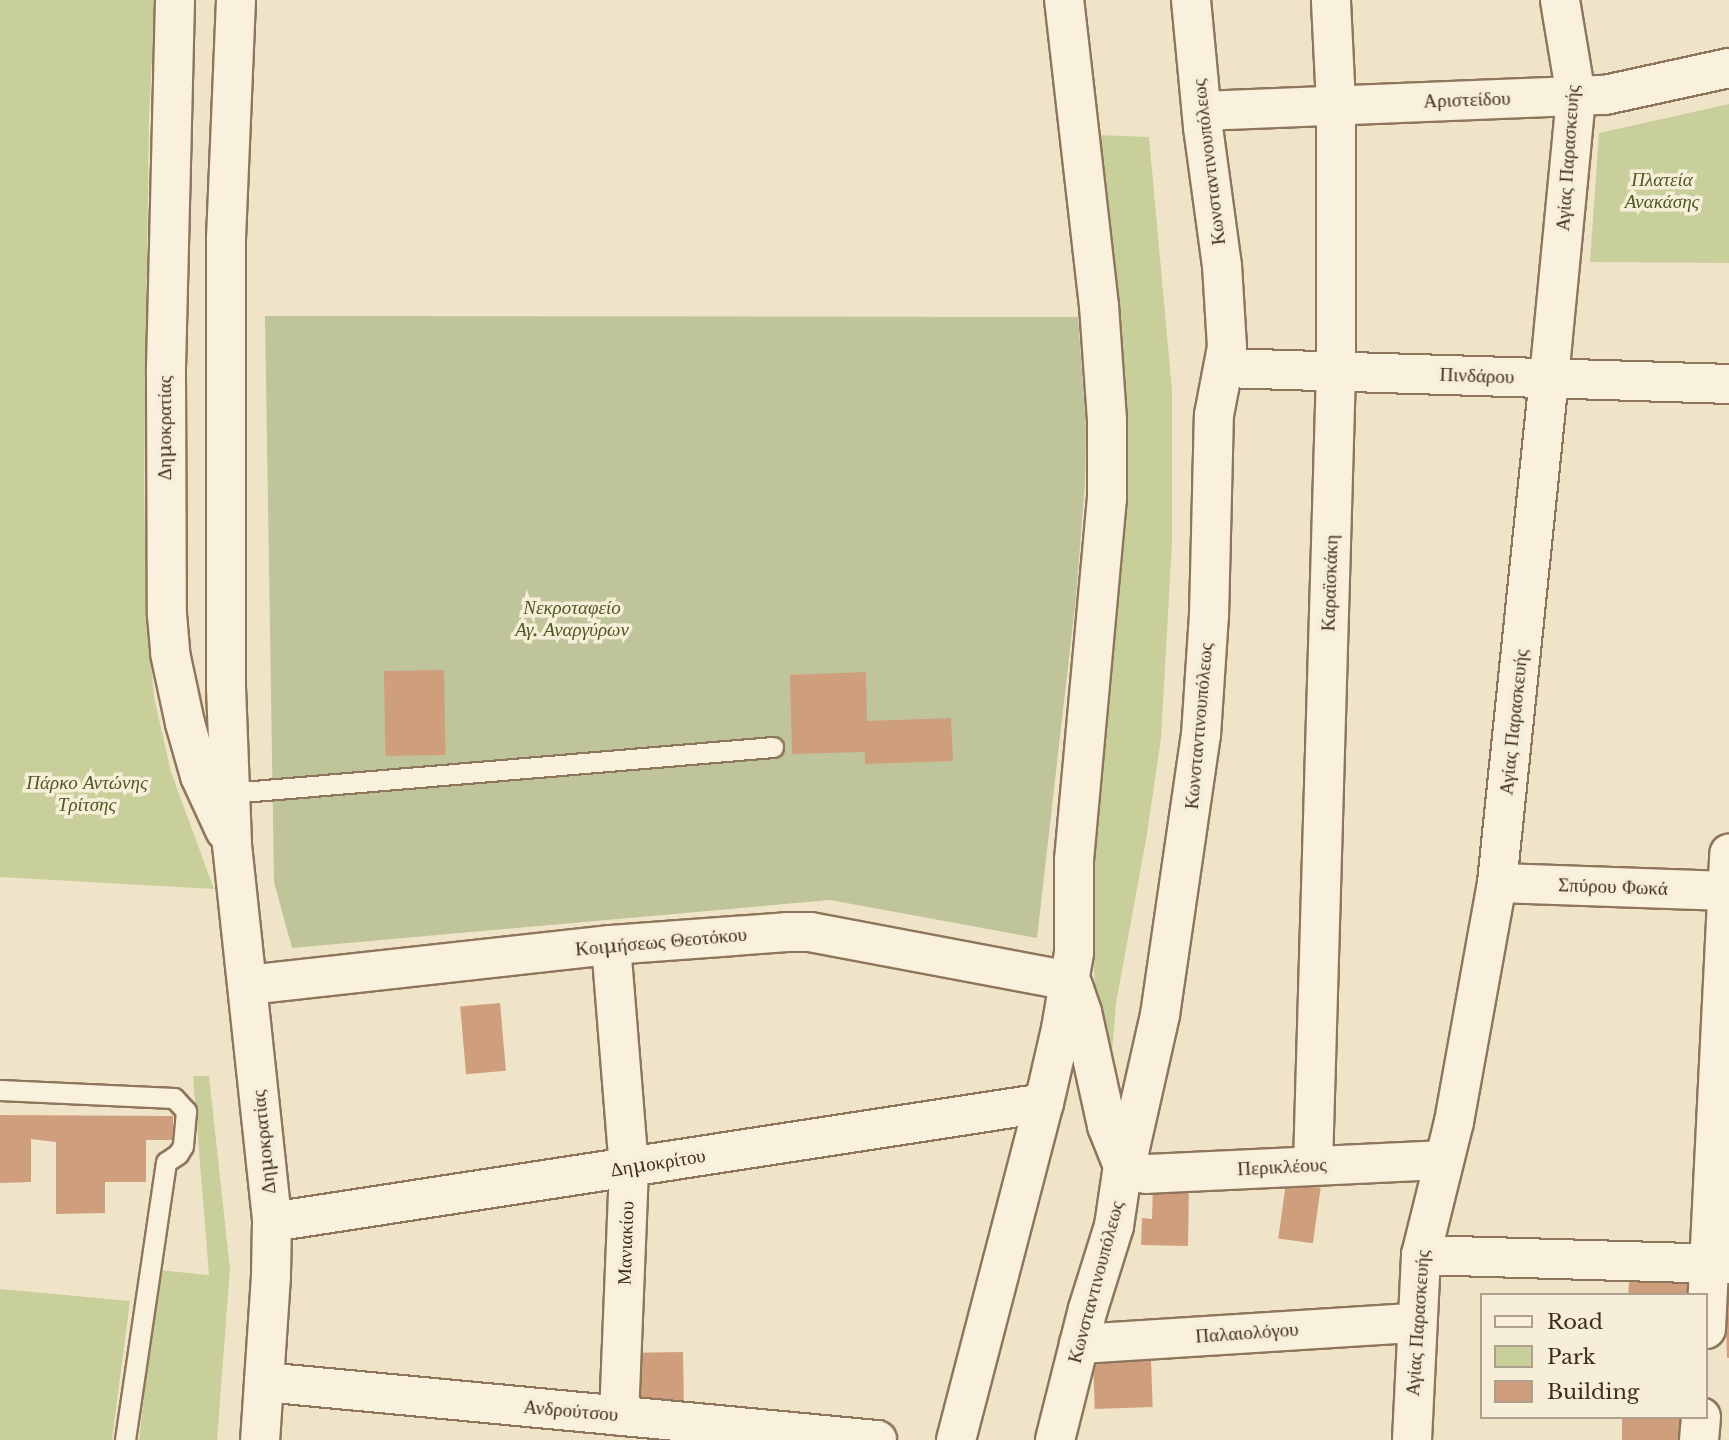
<!DOCTYPE html>
<meta charset="utf-8">
<style>
body{margin:0}
#map{position:relative;width:1729px;height:1440px;overflow:hidden;background:#f0e4c8;font-family:"Libre Baskerville",serif}
div>[style]{position:absolute}
[style*='--x']{left:calc(var(--x)*1px);top:calc(var(--y)*1px);width:calc(var(--w)*1px);rotate:calc(var(--a)*1deg)}
.green>*{inset:0;background:#c9cf9b}
.cemetery>*{inset:0;background:#bfc49a}
.building>*{inset:0;background:#cf9f7d;transform-origin:0 0}
.roads{filter:drop-shadow(2px 0 #8d765c) drop-shadow(-2px 0 #8d765c) drop-shadow(0 2px #8d765c) drop-shadow(0 -2px #8d765c)}
.service>*{height:19px;margin:-9.5px;padding:0 9.5px;transform-origin:9.5px;border-radius:9.5px;background:#faf1dc}
.minor>*{height:38px;margin:-19px;padding:0 19px;transform-origin:19px;border-radius:19px;background:#faf1dc}
.secondary>*{height:38px;margin:-19px;padding:0 19px;transform-origin:19px;border-radius:19px;background:#faf1dc}
span{translate:-50% -50%;white-space:nowrap;text-align:center;line-height:1.15;-webkit-text-stroke:7px #f7eed8;paint-order:stroke}
.street-label{font-size:19px;color:#3d2e20}
.park-label{font-size:19px;color:#4d5a26;font-style:italic}
.legend{position:absolute;left:1480px;top:1293px;width:228px;height:126px;box-sizing:border-box;background:#f7eed8;border:2px solid #ada18e;margin:0;padding:9px 12px;list-style:none;font-size:21px;color:#3d2e20}
.legend li{display:flex;align-items:center;gap:14px;height:35px}
.legend b{width:35px;border:2px solid #ada18e}
</style>
<div id="map">
<div class="green">
<i style="clip-path:polygon(0 0,155px 0,149px 117px,144px 484px,146px 603px,154px 697px,171px 772px,214px 889px,0 877px)"></i>
<i style="clip-path:polygon(1729px 104px,1729px 263px,1590px 262px,1599px 133px)"></i>
<i style="clip-path:polygon(1097px 135px,1149px 137px,1172px 390px,1172px 543px,1161px 739px,1146px 840px,1116px 1003px,1112px 1052px,1114px 1070px,1099px 1042px,1089px 899px,1125px 445px,1125px 397px,1123px 349px)"></i>
<i style="clip-path:polygon(193px 1076px,209px 1076px,230px 1269px,217px 1440px,139px 1440px,158px 1270px,209px 1275px)"></i>
<i style="clip-path:polygon(0 1289px,130px 1301px,112px 1440px,0 1440px)"></i>
</div>
<div class="cemetery">
<i style="clip-path:polygon(265px 316px,1078px 317px,1086px 427px,1085px 483px,1076px 597px,1037px 938px,830px 900px,292px 948px,274px 882px)"></i>
</div>
<div class="building">
<i style="left:444px;top:670px;width:85px;height:60px;rotate:89deg"></i>
<i style="clip-path:polygon(866px 672px,867px 721px,951px 718px,953px 761px,865px 764px,865px 752px,792px 754px,790px 675px)"></i>
<i style="left:500px;top:1003px;width:68px;height:40px;rotate:85deg"></i>
<i style="clip-path:polygon(0 1115px,173px 1116px,173px 1140px,146px 1140px,146px 1182px,105px 1182px,105px 1213px,56px 1214px,56px 1142px,31px 1139px,31px 1182px,0 1183px)"></i>
<i style="left:1286px;top:1183px;width:35px;height:56px;rotate:8deg"></i>
<i style="clip-path:polygon(1153px 1184px,1189px 1185px,1188px 1246px,1141px 1245px,1142px 1218px,1152px 1219px)"></i>
<i style="clip-path:polygon(1630px 1271px,1696px 1274px,1696px 1295px,1628px 1295px)"></i>
<i style="clip-path:polygon(1725px 1285px,1729px 1285px,1729px 1358px,1727px 1358px)"></i>
<i style="left:683px;top:1352px;width:55px;height:50px;rotate:89deg"></i>
<i style="left:1151px;top:1359px;width:48px;height:58px;rotate:88deg"></i>
<i style="left:1622px;top:1417px;width:69px;height:23px"></i>
</div>
<div class="roads">
<div class="service">
<i style="--x:230;--y:793;--w:545;--a:-4.84"></i>
<i style="--x:0;--y:1090;--w:174;--a:2.6"></i>
<i style="--x:174;--y:1098;--w:18;--a:47"></i>
<i style="--x:186;--y:1111;--w:35;--a:95"></i>
<i style="--x:183;--y:1146;--w:9;--a:122"></i>
<i style="--x:178;--y:1154;--w:14;--a:146"></i>
<i style="--x:166;--y:1162;--w:281;--a:98.4"></i>
</div>
<div class="minor">
<i style="--x:1202;--y:111;--w:403;--a:-2.3"></i>
<i style="--x:1605;--y:95;--w:127;--a:-12.3"></i>
<i style="--x:1224;--y:368;--w:505;--a:1.81"></i>
<i style="--x:1497;--y:883;--w:232;--a:2"></i>
<i style="--x:611;--y:945;--w:224;--a:85.4"></i>
<i style="--x:629;--y:1168;--w:248;--a:92.3"></i>
<i style="--x:248;--y:985;--w:365;--a:-6.3"></i>
<i style="--x:611;--y:945;--w:176;--a:-4.2"></i>
<i style="--x:787;--y:932;--w:23;--a:0"></i>
<i style="--x:810;--y:932;--w:265;--a:10.7"></i>
<i style="--x:1073;--y:986;--w:28;--a:71"></i>
<i style="--x:1082;--y:1012;--w:117;--a:77.6"></i>
<i style="--x:1107;--y:1126;--w:43;--a:68.2"></i>
<i style="--x:1313;--y:1165;--w:793;--a:-88.34"></i>
<i style="--x:1336;--y:372;--w:268;--a:-90"></i>
<i style="--x:1336;--y:104;--w:104;--a:-92.8"></i>
<i style="--x:1123;--y:1166;--w:24;--a:19"></i>
<i style="--x:1146;--y:1174;--w:297;--a:-2.7"></i>
<i style="--x:272;--y:1222;--w:781;--a:-8.76"></i>
<i style="--x:1421;--y:1255;--w:308;--a:1.7"></i>
<i style="--x:1706;--y:1329;--w:476;--a:-87.2"></i>
<i style="--x:1079;--y:1344;--w:338;--a:-3.6"></i>
<i style="--x:264;--y:1382;--w:616;--a:5.41"></i>
<i style="--x:956;--y:1440;--w:348;--a:-75.4"></i>
<i style="--x:1044;--y:1103;--w:76;--a:-77.1"></i>
<i style="--x:1061;--y:1029;--w:77;--a:-80.3"></i>
<i style="--x:1074;--y:953;--w:93;--a:-90"></i>
<i style="--x:1074;--y:860;--w:363;--a:-84.8"></i>
<i style="--x:1107;--y:499;--w:79;--a:-90"></i>
<i style="--x:1107;--y:420;--w:114;--a:-94"></i>
<i style="--x:1099;--y:306;--w:308;--a:-96.5"></i>
<i style="--x:1055;--y:1440;--w:135;--a:-75.9"></i>
<i style="--x:1088;--y:1309;--w:87;--a:-72.6"></i>
<i style="--x:1114;--y:1226;--w:61;--a:-81.5"></i>
<i style="--x:1123;--y:1166;--w:19;--a:-69"></i>
<i style="--x:1130;--y:1148;--w:136;--a:-77.3"></i>
<i style="--x:1160;--y:1015;--w:283;--a:-81.7"></i>
<i style="--x:1201;--y:735;--w:119;--a:-86.2"></i>
<i style="--x:1209;--y:616;--w:201;--a:-88.6"></i>
<i style="--x:1214;--y:415;--w:69;--a:-79.2"></i>
<i style="--x:1227;--y:347;--w:81;--a:-93.5"></i>
<i style="--x:1222;--y:266;--w:140;--a:-97.8"></i>
<i style="--x:1203;--y:127;--w:128;--a:-95.4"></i>
<i style="--x:1412;--y:1440;--w:185;--a:-87.2"></i>
<i style="--x:1421;--y:1255;--w:137;--a:-76.1"></i>
<i style="--x:1454;--y:1122;--w:243;--a:-79.8"></i>
<i style="--x:1497;--y:883;--w:508;--a:-84.12"></i>
<i style="--x:1549;--y:378;--w:283;--a:-84.5"></i>
<i style="--x:1576;--y:96;--w:97;--a:-99.5"></i>
<i style="--x:1699;--y:1440;--w:23;--a:-85"></i>
</div>
<div class="secondary">
<i style="--x:175;--y:0;--w:373;--a:91.4"></i>
<i style="--x:166;--y:373;--w:242;--a:89.8"></i>
<i style="--x:167;--y:615;--w:38;--a:85"></i>
<i style="--x:170;--y:653;--w:72;--a:77.9"></i>
<i style="--x:185;--y:723;--w:55;--a:74.2"></i>
<i style="--x:200;--y:776;--w:60;--a:65.2"></i>
<i style="--x:236;--y:0;--w:238;--a:92.4"></i>
<i style="--x:226;--y:238;--w:449;--a:90"></i>
<i style="--x:226;--y:687;--w:158;--a:87.8"></i>
<i style="--x:232;--y:845;--w:379;--a:83.9"></i>
<i style="--x:272;--y:1222;--w:54;--a:91.1"></i>
<i style="--x:271;--y:1276;--w:164;--a:93.8"></i>
</div>
</div>
<div class="street-label">
<span style="left:1467px;top:100px;rotate:-2deg">Αριστείδου</span>
<span style="left:1568px;top:158px;rotate:-86deg">Αγίας Παρασκευής</span>
<span style="left:1209px;top:162px;rotate:-97deg">Κωνσταντινουπόλεως</span>
<span style="left:1477px;top:376px;rotate:2deg">Πινδάρου</span>
<span style="left:165px;top:428px;rotate:-90deg">Δημοκρατίας</span>
<span style="left:1330px;top:583px;rotate:-88deg">Καραϊσκάκη</span>
<span style="left:1514px;top:722px;rotate:-84deg">Αγίας Παρασκευής</span>
<span style="left:1199px;top:726px;rotate:-85deg">Κωνσταντινουπόλεως</span>
<span style="left:1613px;top:887px;rotate:2deg">Σπύρου Φωκά</span>
<span style="left:661px;top:942px;rotate:-5deg">Κοιμήσεως Θεοτόκου</span>
<span style="left:264px;top:1142px;rotate:-96deg">Δημοκρατίας</span>
<span style="left:658px;top:1163px;rotate:-9deg">Δημοκρίτου</span>
<span style="left:1282px;top:1167px;rotate:-3deg">Περικλέους</span>
<span style="left:626px;top:1243px;rotate:-88deg">Μανιακίου</span>
<span style="left:1096px;top:1282px;rotate:-75deg">Κωνσταντινουπόλεως</span>
<span style="left:1418px;top:1323px;rotate:-86deg">Αγίας Παρασκευής</span>
<span style="left:1247px;top:1333px;rotate:-4deg">Παλαιολόγου</span>
<span style="left:571px;top:1411px;rotate:5deg">Ανδρούτσου</span>
</div>
<div class="park-label">
<span style="left:1662px;top:191px">Πλατεία<br>Ανακάσης</span>
<span style="left:572px;top:619px">Νεκροταφείο<br>Αγ. Αναργύρων</span>
<span style="left:87px;top:794px">Πάρκο Αντώνης<br>Τρίτσης</span>
</div>
<ul class="legend">
<li><b style="height:9px;background:#faf1dc"></b>Road</li>
<li><b style="height:19px;background:#c9cf9b"></b>Park</li>
<li><b style="height:19px;background:#cf9f7d"></b>Building</li>
</ul>
</div>
